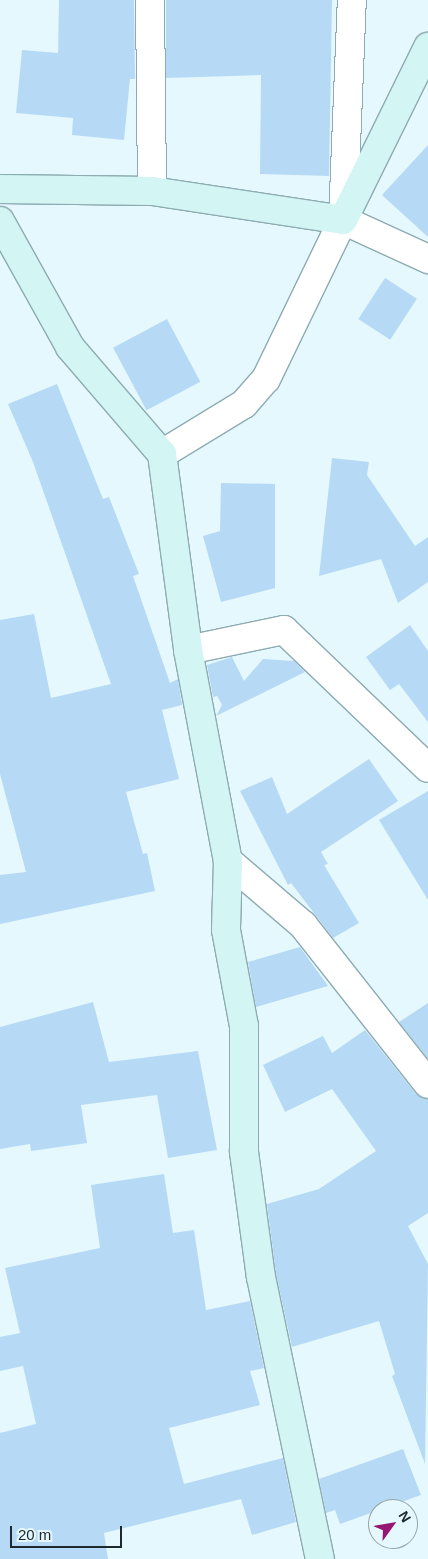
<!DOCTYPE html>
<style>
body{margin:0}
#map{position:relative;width:428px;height:1559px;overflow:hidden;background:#e5f8fd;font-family:Helvetica,sans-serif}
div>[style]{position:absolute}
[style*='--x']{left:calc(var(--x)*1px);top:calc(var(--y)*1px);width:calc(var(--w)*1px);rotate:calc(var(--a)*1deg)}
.building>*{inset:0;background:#b6daf5;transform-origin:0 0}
.roads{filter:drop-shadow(1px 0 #8dabb2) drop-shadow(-1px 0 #8dabb2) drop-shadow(0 1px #8dabb2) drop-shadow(0 -1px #8dabb2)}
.street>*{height:28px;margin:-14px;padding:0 14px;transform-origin:14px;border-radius:14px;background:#fff}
.secondary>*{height:28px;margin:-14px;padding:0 14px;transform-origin:14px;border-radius:14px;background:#d3f5f3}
span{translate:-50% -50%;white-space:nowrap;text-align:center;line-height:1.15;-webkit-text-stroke:4px #e5f8fd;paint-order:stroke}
.north{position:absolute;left:368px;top:1499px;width:50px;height:50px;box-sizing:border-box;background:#e5f8fd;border:1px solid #95a5a9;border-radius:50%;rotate:58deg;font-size:14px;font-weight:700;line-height:20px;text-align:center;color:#1d292c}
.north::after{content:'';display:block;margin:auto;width:18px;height:22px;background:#951771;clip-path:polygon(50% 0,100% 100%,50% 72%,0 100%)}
.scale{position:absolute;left:10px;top:1526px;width:112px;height:22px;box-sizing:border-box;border:2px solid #1d292c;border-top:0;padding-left:6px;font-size:15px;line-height:18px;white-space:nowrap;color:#1d292c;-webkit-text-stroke:4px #e5f8fd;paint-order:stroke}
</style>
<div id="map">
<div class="building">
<i style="clip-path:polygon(59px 0,134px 0,135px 79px,130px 79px,124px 140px,72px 135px,73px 118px,16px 113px,22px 50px,58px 53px)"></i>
<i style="clip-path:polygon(166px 0,332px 0,329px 176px,260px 174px,261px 75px,166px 78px)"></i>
<i style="clip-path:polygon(428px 145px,428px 237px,382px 195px)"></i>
<i style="left:385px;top:278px;width:38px;height:49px;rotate:33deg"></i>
<i style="left:167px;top:319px;width:71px;height:61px;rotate:62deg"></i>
<i style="clip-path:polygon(57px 384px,103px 499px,109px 497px,139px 574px,133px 576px,170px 683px,178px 679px,182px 705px,162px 710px,179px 779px,126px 792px,143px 854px,147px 853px,155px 891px,0 924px,0 875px,26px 872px,0 774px,0 620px,34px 614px,51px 698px,111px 684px,33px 462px,8px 404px)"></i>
<i style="clip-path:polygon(332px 458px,369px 462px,367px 475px,415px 546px,428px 537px,428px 582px,398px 603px,381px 559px,319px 576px)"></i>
<i style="clip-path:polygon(221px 483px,275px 484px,275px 588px,221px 602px,203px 536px,220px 531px)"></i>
<i style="clip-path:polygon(410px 625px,428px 651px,428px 722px,399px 684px,390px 690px,366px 657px)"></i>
<i style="clip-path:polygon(232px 657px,244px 681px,263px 659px,294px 661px,305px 672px,216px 716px,222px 705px,217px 696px,213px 697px,207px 665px)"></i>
<i style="clip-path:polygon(369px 759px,398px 801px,321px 852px,328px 864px,324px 865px,359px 923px,333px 938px,291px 883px,288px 885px,240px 791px,272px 777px,287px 814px)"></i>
<i style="clip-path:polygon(428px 791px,428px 900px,379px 820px)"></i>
<i style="clip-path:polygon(300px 947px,328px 986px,256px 1007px,248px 962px)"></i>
<i style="clip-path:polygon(93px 1002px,109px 1062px,198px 1051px,217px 1150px,168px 1158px,157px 1095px,81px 1105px,87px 1143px,31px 1151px,30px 1144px,0 1149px,0 1027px)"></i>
<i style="clip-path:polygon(428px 1003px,428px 1059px,399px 1022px)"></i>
<i style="clip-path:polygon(365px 1030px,416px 1094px,428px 1099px,428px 1213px,408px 1226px,428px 1264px,425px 1464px,392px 1376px,395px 1374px,379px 1321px,292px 1347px,276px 1274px,267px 1204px,319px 1189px,376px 1151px,332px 1089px,285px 1112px,263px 1065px,323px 1036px,332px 1053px)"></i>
<i style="clip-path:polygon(164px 1174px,173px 1233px,194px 1230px,206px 1310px,250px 1301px,264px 1368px,250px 1371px,260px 1405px,169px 1428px,184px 1484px,283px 1458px,296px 1522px,252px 1535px,241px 1499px,104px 1533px,108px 1559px,0 1559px,0 1433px,36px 1424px,23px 1366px,0 1371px,0 1337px,20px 1333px,5px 1268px,100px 1248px,91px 1185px)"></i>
<i style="clip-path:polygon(403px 1449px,421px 1495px,340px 1524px,335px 1510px,326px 1513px,319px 1479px)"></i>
</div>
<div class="roads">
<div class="street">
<i style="--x:150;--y:0;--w:191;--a:89.4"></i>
<i style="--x:343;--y:220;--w:94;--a:24.6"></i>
<i style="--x:162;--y:454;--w:96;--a:-31.4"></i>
<i style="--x:244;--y:404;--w:33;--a:-49"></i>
<i style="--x:266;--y:379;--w:177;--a:-64.2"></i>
<i style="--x:343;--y:220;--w:220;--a:-87.7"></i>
<i style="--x:188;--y:650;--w:98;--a:-11.8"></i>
<i style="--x:284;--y:630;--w:199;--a:43.8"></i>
<i style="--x:228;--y:861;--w:99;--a:40.5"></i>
<i style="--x:303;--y:925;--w:202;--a:51.8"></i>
</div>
<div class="secondary">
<i style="--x:0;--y:189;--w:152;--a:0.8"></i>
<i style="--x:152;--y:191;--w:193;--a:8.6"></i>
<i style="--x:343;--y:220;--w:193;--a:-63.8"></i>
<i style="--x:0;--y:221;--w:144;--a:60.9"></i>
<i style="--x:70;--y:347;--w:141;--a:49.3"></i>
<i style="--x:162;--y:454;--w:198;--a:82.4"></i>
<i style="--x:188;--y:650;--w:215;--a:79.3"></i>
<i style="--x:228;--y:861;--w:69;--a:91.7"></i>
<i style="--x:226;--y:930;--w:98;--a:79.4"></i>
<i style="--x:244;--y:1026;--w:126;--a:90"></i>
<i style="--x:244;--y:1152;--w:126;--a:82.3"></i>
<i style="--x:261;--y:1277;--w:288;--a:78.2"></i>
</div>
</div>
<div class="north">N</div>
<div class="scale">20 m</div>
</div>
